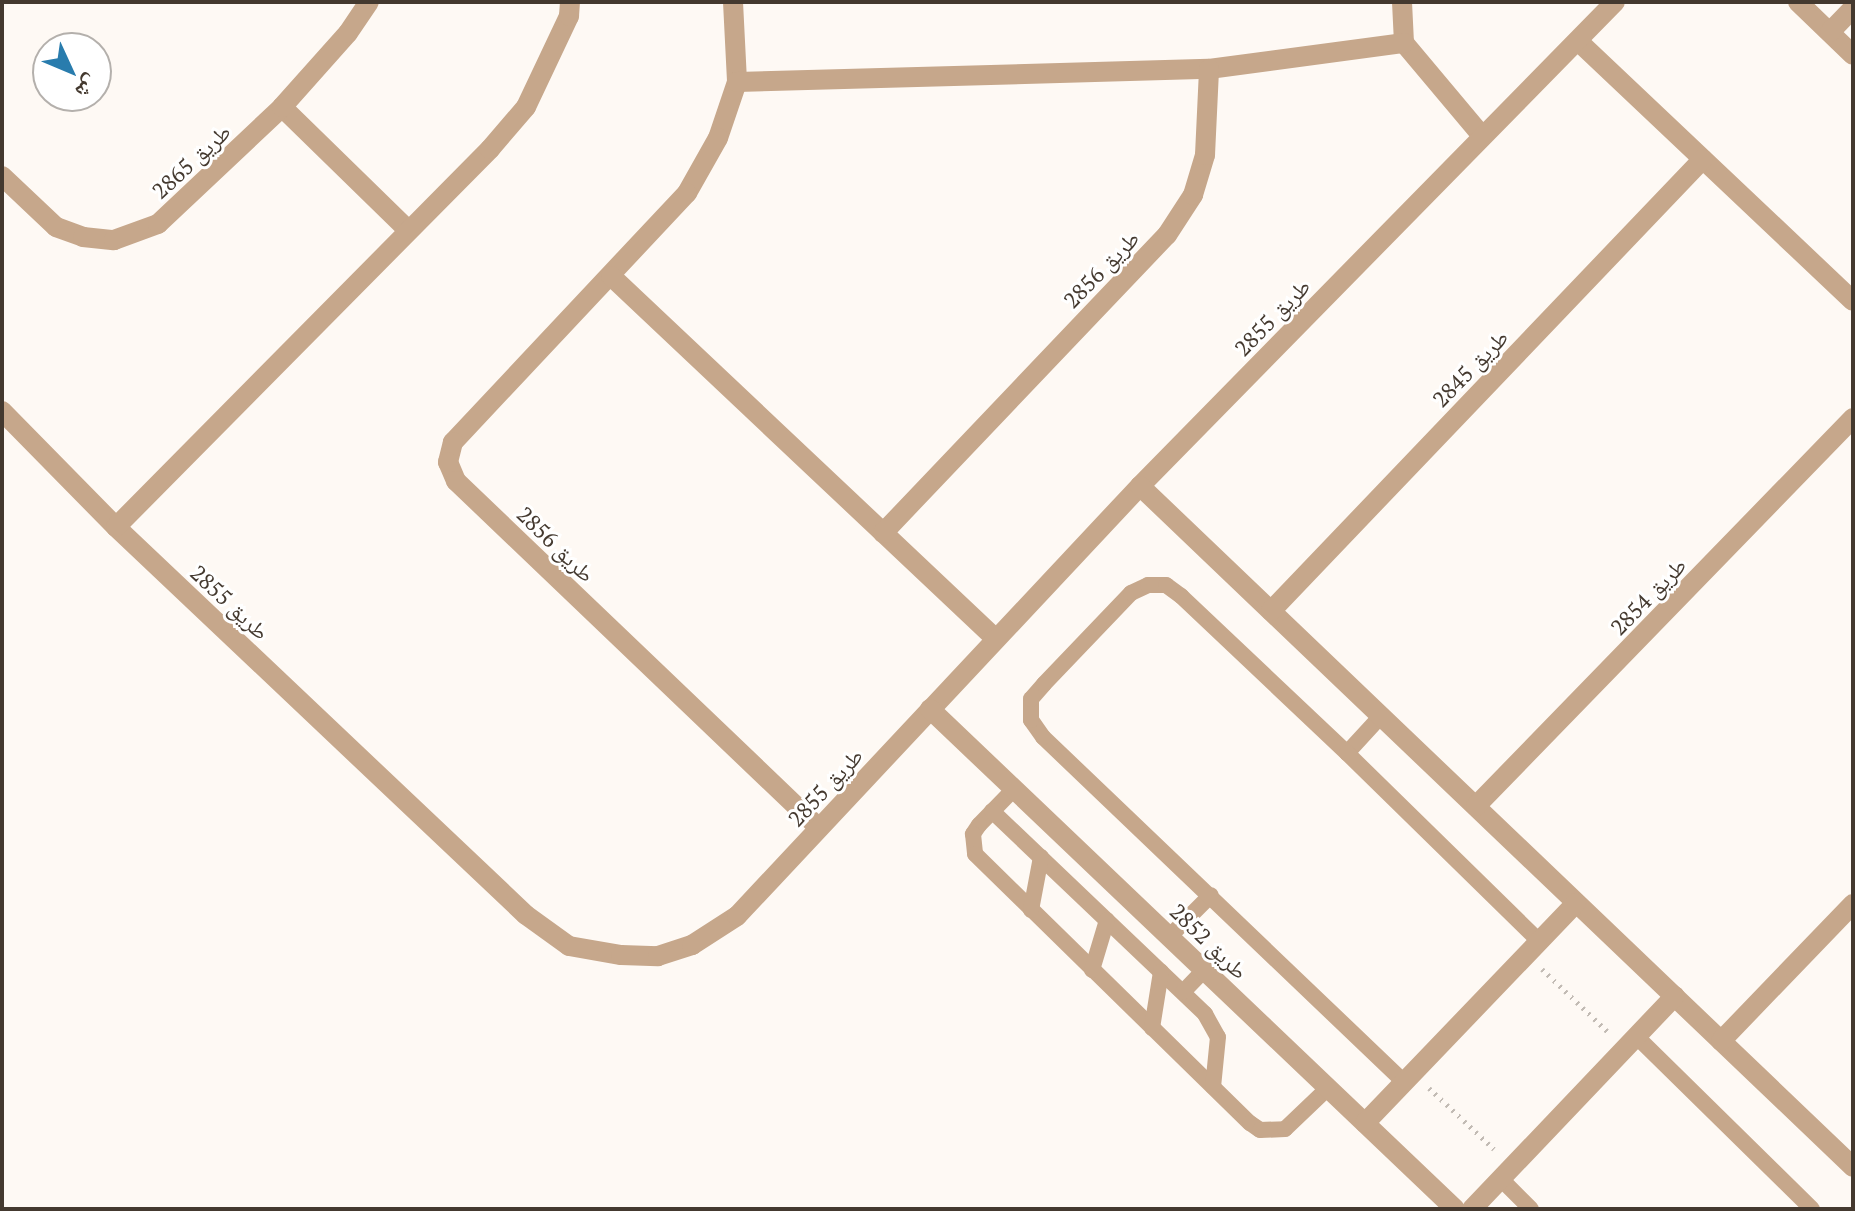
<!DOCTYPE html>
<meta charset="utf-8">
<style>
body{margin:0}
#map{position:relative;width:1855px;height:1211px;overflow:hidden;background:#fef9f4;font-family:"PT Serif","Noto Naskh Arabic",serif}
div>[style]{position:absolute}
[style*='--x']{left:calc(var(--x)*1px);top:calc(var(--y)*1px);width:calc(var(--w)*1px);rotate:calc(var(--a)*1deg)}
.path>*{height:5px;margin-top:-2.5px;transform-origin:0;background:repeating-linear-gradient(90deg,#c2bbb4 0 2px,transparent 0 8px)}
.lane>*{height:16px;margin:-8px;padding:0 8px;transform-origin:8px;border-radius:8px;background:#c6a78b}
.street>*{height:20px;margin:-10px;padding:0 10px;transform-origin:10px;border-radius:10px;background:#c6a78b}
span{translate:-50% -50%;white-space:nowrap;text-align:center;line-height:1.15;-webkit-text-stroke:6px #fff;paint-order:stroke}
.street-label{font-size:22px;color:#44392f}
.frame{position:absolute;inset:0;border:4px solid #44392f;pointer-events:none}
.north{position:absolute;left:32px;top:32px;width:80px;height:80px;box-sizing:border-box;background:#fff;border:2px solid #b4b0ac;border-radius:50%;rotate:134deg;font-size:22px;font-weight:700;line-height:32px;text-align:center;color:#44392f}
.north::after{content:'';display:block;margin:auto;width:28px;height:36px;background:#297cad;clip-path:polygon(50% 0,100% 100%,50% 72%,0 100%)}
</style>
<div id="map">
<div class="path">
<i style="--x:1542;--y:969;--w:90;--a:43.6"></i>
<i style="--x:1429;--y:1088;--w:89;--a:43.2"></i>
</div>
<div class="lane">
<i style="--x:1347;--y:753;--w:50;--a:-47.4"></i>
<i style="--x:1014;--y:789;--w:50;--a:134.2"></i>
<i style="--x:979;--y:825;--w:11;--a:124"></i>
<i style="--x:973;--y:834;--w:20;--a:84"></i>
<i style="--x:975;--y:854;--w:385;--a:44.4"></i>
<i style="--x:1250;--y:1123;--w:12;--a:35"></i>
<i style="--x:1260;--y:1130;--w:25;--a:-2"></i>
<i style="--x:1285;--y:1129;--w:59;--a:-43.6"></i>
<i style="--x:992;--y:811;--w:294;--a:43.6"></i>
<i style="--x:1205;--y:1014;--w:26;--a:61"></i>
<i style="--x:1218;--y:1037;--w:50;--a:95.7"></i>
<i style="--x:1031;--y:910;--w:54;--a:-79.3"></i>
<i style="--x:1169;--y:937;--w:59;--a:-45"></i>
<i style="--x:1092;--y:970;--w:52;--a:-73.3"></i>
<i style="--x:1183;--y:992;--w:30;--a:-46"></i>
<i style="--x:1152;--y:1028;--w:57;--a:-80.9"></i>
<i style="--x:1637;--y:1037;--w:245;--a:44.5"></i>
<i style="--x:1404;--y:1082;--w:499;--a:-136.3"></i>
<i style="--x:1043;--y:737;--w:21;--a:-125"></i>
<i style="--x:1031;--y:720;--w:21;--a:-90"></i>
<i style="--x:1031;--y:699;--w:20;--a:-49"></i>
<i style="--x:1044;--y:684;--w:126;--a:-46.3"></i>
<i style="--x:1131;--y:593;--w:19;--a:-25"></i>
<i style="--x:1148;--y:585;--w:18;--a:0"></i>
<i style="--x:1166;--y:585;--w:19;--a:36"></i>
<i style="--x:1181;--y:596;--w:228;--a:43.4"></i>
<i style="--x:1347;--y:753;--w:269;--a:44.4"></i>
<i style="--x:1501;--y:1179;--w:42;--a:45"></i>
</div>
<div class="street">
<i style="--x:733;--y:2;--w:80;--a:87.1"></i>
<i style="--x:737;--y:82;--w:59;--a:108.7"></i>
<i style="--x:718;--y:138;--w:63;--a:119.4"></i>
<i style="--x:687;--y:193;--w:342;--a:133.2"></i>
<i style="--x:453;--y:442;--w:21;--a:104"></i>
<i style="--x:448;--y:462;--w:21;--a:67"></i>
<i style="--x:456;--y:481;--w:502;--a:43.71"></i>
<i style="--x:1402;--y:2;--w:41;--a:87.2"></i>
<i style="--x:1404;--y:43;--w:121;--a:50"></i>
<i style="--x:1798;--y:2;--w:76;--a:43.9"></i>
<i style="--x:1830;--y:32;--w:33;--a:-46"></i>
<i style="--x:1578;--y:41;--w:378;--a:43.4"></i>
<i style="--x:737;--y:82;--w:472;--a:-1.6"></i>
<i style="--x:1209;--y:69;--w:197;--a:-7.6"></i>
<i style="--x:282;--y:107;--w:175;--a:44.3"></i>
<i style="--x:2;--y:176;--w:74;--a:43.4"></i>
<i style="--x:56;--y:227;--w:29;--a:20"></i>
<i style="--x:83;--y:237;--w:31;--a:6"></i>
<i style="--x:114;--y:240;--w:47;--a:-20"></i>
<i style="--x:158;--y:224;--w:170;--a:-43.3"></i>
<i style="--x:282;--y:107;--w:99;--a:-48.3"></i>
<i style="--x:348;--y:33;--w:37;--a:-56"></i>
<i style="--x:611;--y:276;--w:529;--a:43.32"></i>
<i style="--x:2;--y:411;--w:163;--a:45.5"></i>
<i style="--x:116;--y:527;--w:564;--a:43.42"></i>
<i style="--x:526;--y:915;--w:53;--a:35.8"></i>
<i style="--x:569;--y:946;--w:53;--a:9.8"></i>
<i style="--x:621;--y:955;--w:37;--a:2"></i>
<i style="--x:658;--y:956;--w:36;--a:-18"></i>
<i style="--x:692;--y:945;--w:54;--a:-32.8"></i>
<i style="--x:737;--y:916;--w:589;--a:-46.86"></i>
<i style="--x:1140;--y:486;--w:678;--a:-45.54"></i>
<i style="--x:1140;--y:486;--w:986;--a:43.68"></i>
<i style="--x:116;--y:527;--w:532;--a:-45.3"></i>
<i style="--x:490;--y:149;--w:55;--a:-49.4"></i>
<i style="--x:526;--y:107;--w:101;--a:-64.7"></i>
<i style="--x:569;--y:16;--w:14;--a:-86"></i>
<i style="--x:883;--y:533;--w:412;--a:-46.4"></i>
<i style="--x:1167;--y:235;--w:48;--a:-57"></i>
<i style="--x:1193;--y:195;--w:42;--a:-73.3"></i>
<i style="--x:1205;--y:155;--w:86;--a:-87.3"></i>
<i style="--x:1271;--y:611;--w:625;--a:-46.3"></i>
<i style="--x:930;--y:709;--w:725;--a:43.6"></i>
<i style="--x:1476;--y:806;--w:541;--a:-45.82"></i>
<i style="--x:1721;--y:1041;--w:190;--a:-46.1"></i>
<i style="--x:1365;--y:1123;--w:305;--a:-46.2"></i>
<i style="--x:1472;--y:1209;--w:294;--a:-46.4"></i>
</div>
<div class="street-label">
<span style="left:191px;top:161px;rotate:-43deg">طريق 2865</span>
<span style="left:1101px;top:269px;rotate:-46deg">طريق 2856</span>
<span style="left:1272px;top:317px;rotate:-46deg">طريق 2855</span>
<span style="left:1470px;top:368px;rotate:-46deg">طريق 2845</span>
<span style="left:556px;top:544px;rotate:44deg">طريق 2856</span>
<span style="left:1648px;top:596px;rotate:-46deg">طريق 2854</span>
<span style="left:230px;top:602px;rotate:43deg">طريق 2855</span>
<span style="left:825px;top:787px;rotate:-47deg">طريق 2855</span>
<span style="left:1209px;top:941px;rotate:44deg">طريق 2852</span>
</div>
<div class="frame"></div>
<div class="north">ش</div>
</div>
